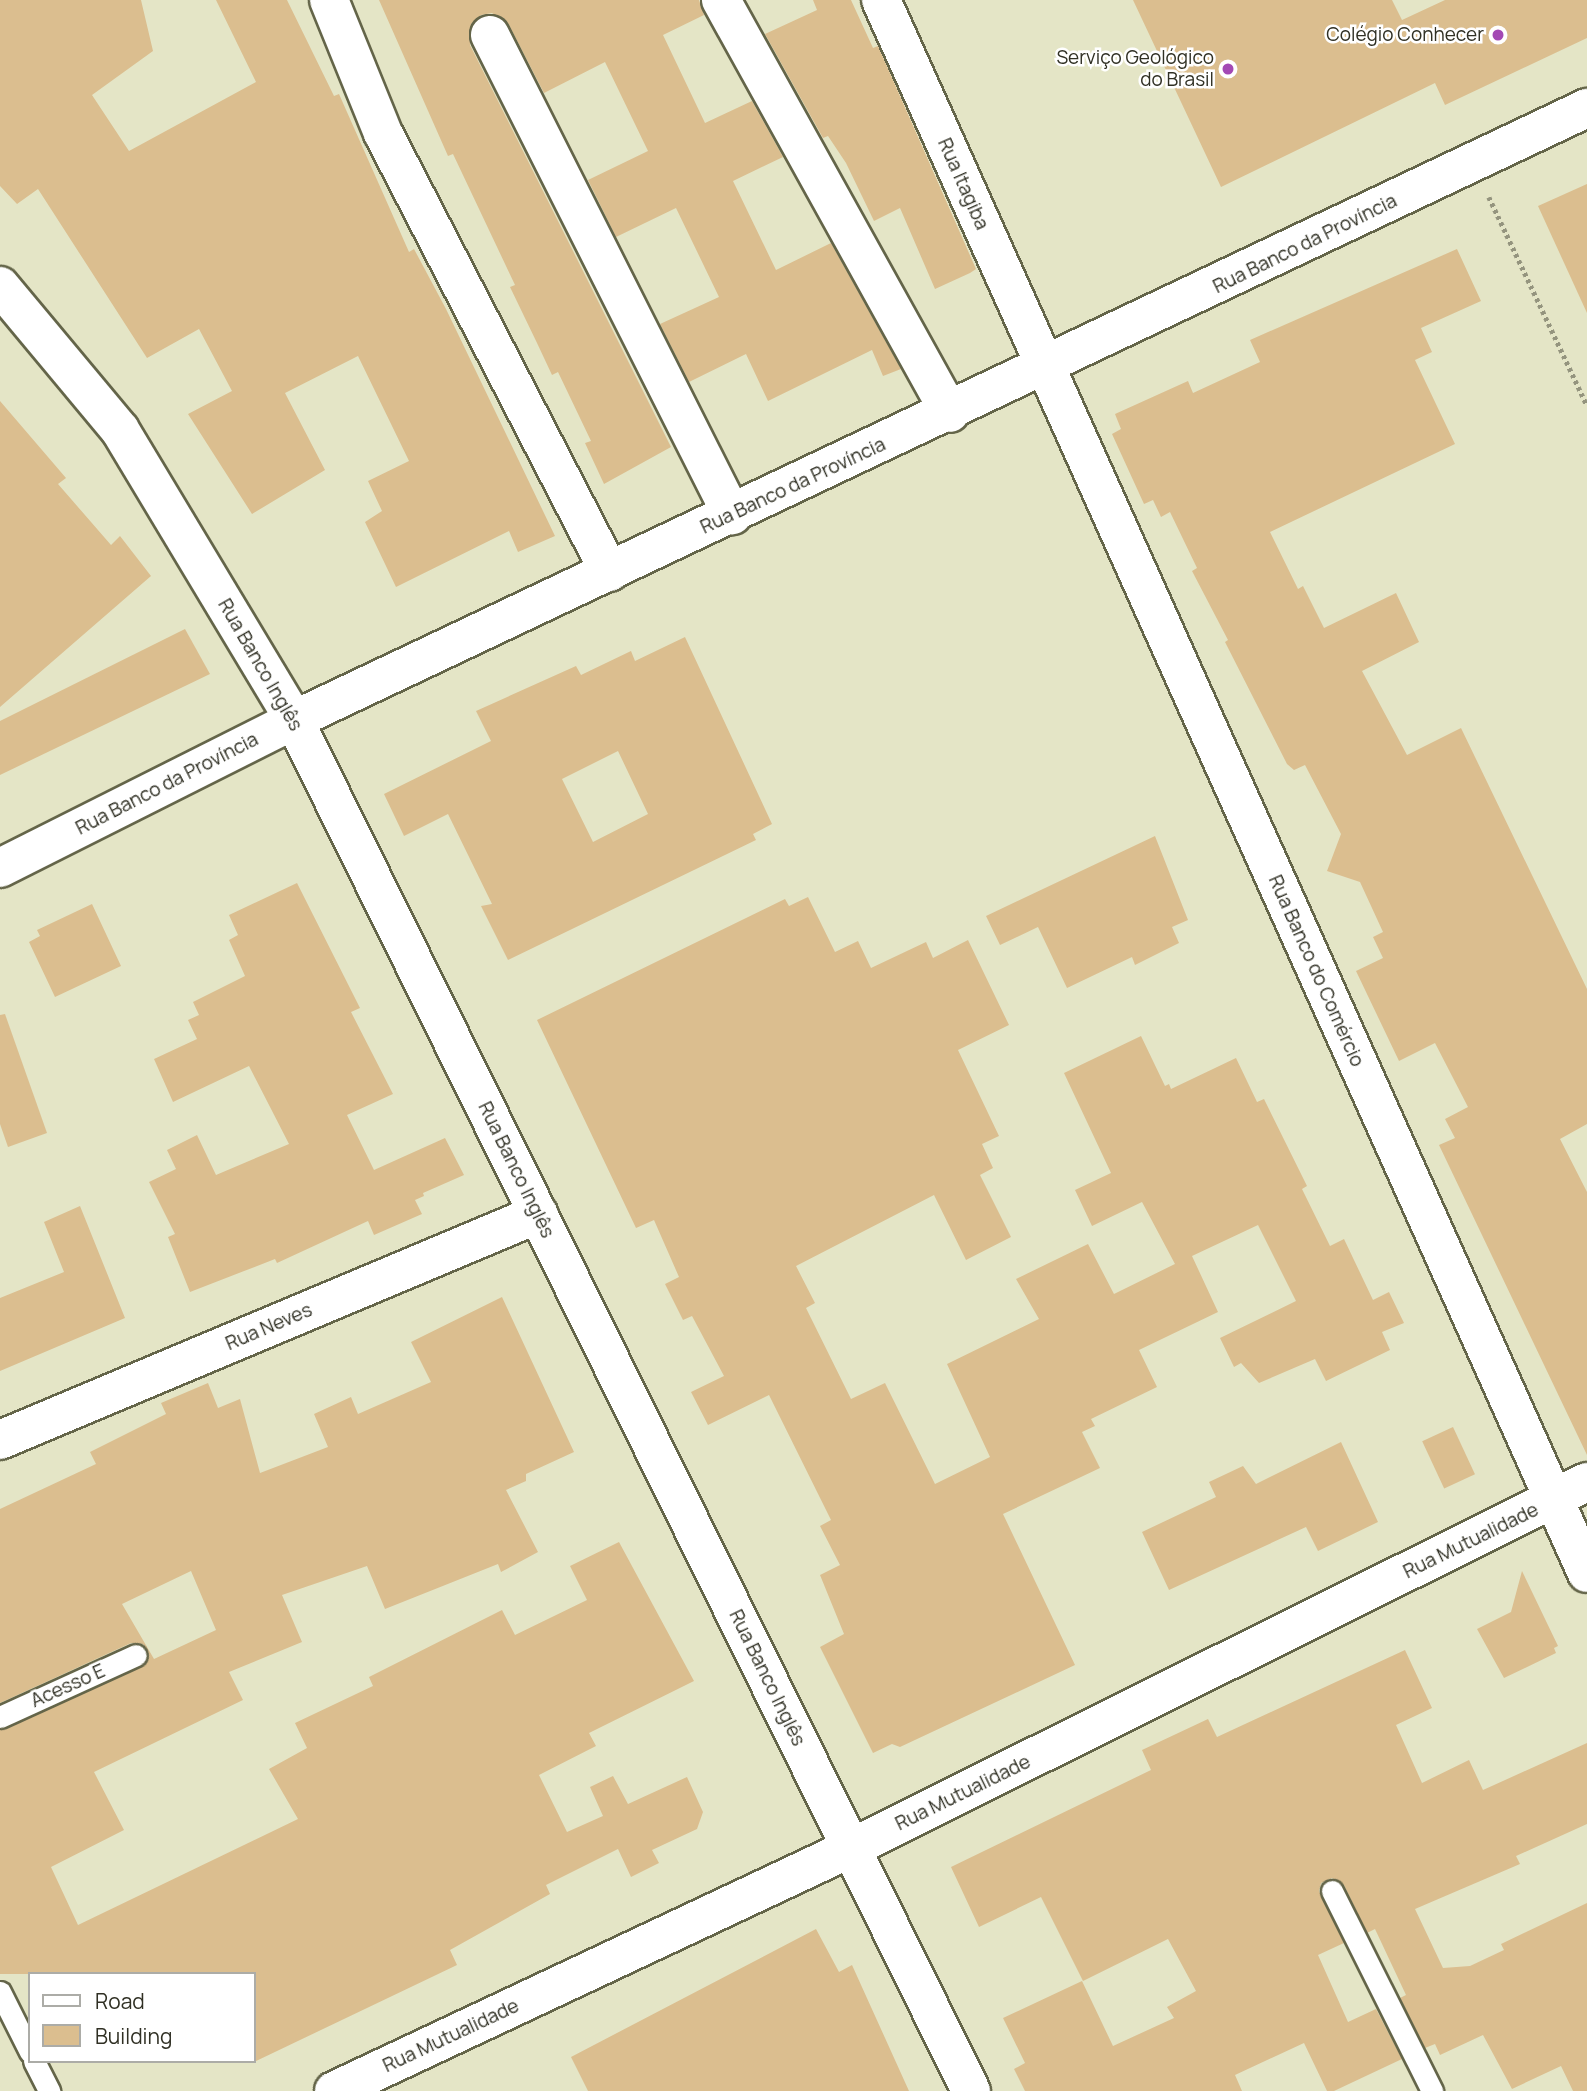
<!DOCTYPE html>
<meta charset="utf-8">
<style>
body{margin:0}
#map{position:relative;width:1587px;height:2091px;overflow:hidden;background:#e4e5c6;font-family:Manrope,sans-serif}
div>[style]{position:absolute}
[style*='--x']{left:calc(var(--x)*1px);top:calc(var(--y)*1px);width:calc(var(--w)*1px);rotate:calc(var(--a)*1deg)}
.building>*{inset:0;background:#dbbe8f;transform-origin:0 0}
.path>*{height:4.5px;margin-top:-2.25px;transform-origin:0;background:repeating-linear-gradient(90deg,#94947e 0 3.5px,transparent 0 7px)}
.roads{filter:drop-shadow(2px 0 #646549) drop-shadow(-2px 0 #646549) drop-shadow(0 2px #646549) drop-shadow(0 -2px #646549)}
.service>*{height:21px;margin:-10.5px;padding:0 10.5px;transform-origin:10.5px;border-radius:10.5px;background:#fff}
.minor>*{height:38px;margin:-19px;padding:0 19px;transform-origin:19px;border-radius:19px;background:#fff}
.tertiary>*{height:38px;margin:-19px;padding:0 19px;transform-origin:19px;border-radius:19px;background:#fff}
.dots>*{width:19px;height:19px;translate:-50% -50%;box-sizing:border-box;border:4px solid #fff;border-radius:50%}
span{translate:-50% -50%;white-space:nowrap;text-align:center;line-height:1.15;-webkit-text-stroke:5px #fff;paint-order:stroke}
.poi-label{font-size:19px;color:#303024}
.right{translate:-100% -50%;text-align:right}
.street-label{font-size:19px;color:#303024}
.legend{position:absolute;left:28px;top:1972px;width:228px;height:91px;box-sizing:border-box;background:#fff;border:2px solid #acaca7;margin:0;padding:9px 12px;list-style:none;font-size:21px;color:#303024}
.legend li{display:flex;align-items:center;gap:14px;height:35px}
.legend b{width:35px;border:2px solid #acaca7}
</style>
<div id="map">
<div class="building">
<i style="clip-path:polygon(0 0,141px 0,153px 51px,92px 95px,129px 151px,256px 82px,216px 0,287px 0,334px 96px,339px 94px,409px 252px,414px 249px,446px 309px,555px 536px,518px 552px,509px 531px,396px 587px,365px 522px,382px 511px,368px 481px,409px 461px,358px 356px,285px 393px,325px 470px,252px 514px,188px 414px,232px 391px,199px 329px,147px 358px,38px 189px,17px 204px,0 186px)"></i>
<i style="clip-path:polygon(379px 0,699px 0,704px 15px,663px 35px,705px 123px,752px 101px,783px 157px,733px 181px,776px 270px,831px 243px,901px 369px,883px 376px,872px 350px,768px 401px,746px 354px,689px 382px,660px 324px,719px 297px,676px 208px,616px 237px,588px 180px,648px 151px,605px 62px,544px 93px,509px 25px,492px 13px,481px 15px,471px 24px,470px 45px,671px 447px,604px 484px,585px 443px,591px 441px,558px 372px,552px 375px,537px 343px,510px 287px,515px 285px,453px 154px,448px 156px)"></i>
<i style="clip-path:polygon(813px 0,851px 0,873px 48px,878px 46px,976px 269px,970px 273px,935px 289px,900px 208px,874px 221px,846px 163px,828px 136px,823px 138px,765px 34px,817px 10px)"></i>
<i style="clip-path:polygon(1133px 0,1392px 0,1402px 20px,1445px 0,1587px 0,1587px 38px,1445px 105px,1435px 83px,1221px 187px)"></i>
<i style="clip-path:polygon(1587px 184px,1587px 313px,1538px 206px)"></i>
<i style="clip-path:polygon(1457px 249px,1481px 301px,1421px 328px,1432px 352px,1415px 360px,1455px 444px,1270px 532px,1298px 589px,1303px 586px,1324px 628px,1396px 593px,1419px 642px,1362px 671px,1407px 755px,1461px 728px,1587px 989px,1587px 1124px,1560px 1139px,1587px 1192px,1587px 1455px,1439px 1145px,1455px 1138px,1445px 1119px,1468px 1107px,1435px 1043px,1399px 1061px,1356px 971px,1383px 958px,1373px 937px,1383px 932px,1360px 882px,1327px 871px,1341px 834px,1305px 765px,1294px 770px,1287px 764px,1225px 642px,1228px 640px,1192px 571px,1197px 568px,1170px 512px,1161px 517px,1153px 500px,1144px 504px,1112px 434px,1121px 429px,1115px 414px,1188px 381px,1193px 393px,1260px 362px,1250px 340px)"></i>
<i style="clip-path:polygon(0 401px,66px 478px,58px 484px,111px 545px,120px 536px,151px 576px,0 707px)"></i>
<i style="clip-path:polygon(185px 629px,210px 674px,0 775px,0 721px)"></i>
<i style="clip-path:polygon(evenodd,685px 637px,772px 824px,753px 834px,756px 840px,508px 960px,481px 906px,492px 904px,448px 814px,404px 836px,384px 794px,491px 741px,476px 711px,576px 666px,581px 675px,631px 651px,635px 661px,685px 637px,618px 751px,648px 814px,593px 842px,562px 779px,618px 751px)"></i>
<i style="clip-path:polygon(1155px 836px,1188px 920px,1172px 927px,1179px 943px,1135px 965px,1132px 957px,1067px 988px,1038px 927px,1000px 945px,986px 916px)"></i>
<i style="clip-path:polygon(297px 883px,360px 1008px,351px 1012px,393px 1094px,347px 1115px,374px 1170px,445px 1138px,464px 1175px,423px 1193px,424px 1196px,415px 1200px,422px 1214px,374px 1235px,368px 1221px,277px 1263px,275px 1259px,190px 1292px,168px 1237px,175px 1234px,149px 1182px,176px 1169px,167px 1150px,197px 1135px,216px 1175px,289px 1144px,249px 1066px,173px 1102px,154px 1059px,197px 1039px,188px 1020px,199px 1015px,193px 1002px,245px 976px,229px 940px,238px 935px,229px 915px)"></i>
<i style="clip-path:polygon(808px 897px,835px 952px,858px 941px,871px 968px,926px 942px,933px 958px,968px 940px,1009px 1025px,958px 1050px,999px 1136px,982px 1144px,993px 1168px,980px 1175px,1011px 1237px,966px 1260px,934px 1195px,796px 1266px,815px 1303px,806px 1308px,851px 1399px,885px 1383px,935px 1484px,990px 1457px,947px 1364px,1039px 1319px,1016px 1279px,1088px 1244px,1114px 1294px,1181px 1261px,1175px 1264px,1142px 1202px,1092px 1226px,1075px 1190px,1111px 1173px,1064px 1073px,1141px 1036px,1165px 1086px,1169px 1084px,1171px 1089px,1236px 1058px,1257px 1102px,1264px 1099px,1307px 1186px,1302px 1189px,1330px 1246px,1344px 1239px,1373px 1300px,1389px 1292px,1404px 1323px,1382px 1332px,1390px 1350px,1326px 1381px,1315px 1359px,1259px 1383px,1241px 1363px,1234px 1367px,1220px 1338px,1296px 1301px,1258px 1225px,1192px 1256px,1218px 1312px,1139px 1350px,1157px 1387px,1091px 1419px,1095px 1426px,1082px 1432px,1100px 1468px,1003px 1514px,1075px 1665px,900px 1747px,892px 1744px,873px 1753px,820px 1647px,844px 1634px,820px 1575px,840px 1565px,820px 1526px,831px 1520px,769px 1395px,708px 1425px,691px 1392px,724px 1376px,692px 1316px,683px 1320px,665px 1284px,679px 1277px,654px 1220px,636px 1228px,537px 1020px,785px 899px,789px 906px)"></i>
<i style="clip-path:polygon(92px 904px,121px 966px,55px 997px,29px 942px,40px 936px,37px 930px)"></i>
<i style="clip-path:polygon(5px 1014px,47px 1133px,8px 1147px,0 1124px,0 1015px)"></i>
<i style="clip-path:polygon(80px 1206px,125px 1318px,0 1371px,0 1298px,64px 1272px,44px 1222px)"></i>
<i style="clip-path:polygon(evenodd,502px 1297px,574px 1452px,526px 1474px,526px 1481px,506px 1490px,538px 1552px,501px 1572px,498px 1564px,385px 1609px,367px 1566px,282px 1595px,302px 1642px,229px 1672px,243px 1700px,94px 1772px,124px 1830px,51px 1867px,78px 1925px,298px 1819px,269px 1769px,307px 1748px,295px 1723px,373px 1686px,369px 1677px,502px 1610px,515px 1635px,587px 1600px,570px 1566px,619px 1542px,694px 1681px,589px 1733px,596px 1746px,539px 1775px,567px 1832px,603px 1816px,590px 1787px,613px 1776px,628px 1804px,687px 1777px,703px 1812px,697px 1829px,652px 1850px,659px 1863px,631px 1877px,618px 1849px,546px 1885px,550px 1894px,450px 1950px,457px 1965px,254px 2062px,254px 1974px,0 1974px,0 1730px,141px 1667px,149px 1656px,143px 1644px,131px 1643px,0 1703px,0 1509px,96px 1464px,90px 1452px,166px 1414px,161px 1403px,208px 1383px,218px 1408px,240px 1399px,260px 1473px,328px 1447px,314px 1414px,351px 1397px,358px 1414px,431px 1382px,411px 1342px,502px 1297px,191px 1571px,216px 1630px,154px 1659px,122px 1604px,191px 1571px)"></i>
<i style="left:1453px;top:1427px;width:52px;height:34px;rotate:65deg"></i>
<i style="clip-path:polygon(1341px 1442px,1378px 1522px,1318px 1551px,1306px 1527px,1169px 1590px,1142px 1532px,1216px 1497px,1209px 1482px,1243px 1466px,1256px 1484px)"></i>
<i style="clip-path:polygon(1522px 1571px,1558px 1646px,1554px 1648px,1556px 1653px,1504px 1678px,1477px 1629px,1511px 1612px)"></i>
<i style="clip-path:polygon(1405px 1650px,1432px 1708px,1396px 1725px,1422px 1783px,1469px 1760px,1483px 1790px,1587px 1743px,1587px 1824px,1516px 1856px,1520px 1864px,1415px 1909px,1443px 1968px,1470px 1966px,1504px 1950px,1501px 1944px,1587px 1903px,1587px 2091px,1573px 2091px,1561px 2066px,1512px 2089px,1483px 2035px,1440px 2055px,1435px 2044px,1425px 2048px,1400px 1998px,1406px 1995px,1375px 1929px,1367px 1933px,1344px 1885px,1332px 1878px,1321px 1883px,1319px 1891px,1344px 1943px,1318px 1955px,1348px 2022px,1376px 2009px,1402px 2059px,1334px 2091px,1327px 2091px,1304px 2043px,1235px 2075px,1242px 2091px,1025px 2091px,1014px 2069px,1025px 2063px,1003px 2018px,1082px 1981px,1113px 2046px,1174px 2018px,1167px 2007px,1196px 1991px,1168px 1939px,1083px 1981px,1041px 1897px,979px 1927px,951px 1867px,1151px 1770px,1142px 1750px,1208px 1719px,1217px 1737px)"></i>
<i style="clip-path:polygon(816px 1929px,839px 1972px,852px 1965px,909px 2091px,588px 2091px,571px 2057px)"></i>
</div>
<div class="path">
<i style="--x:1489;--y:197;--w:230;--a:64.8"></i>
</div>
<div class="roads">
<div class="service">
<i style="--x:0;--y:1717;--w:149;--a:-24.5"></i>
<i style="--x:1332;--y:1891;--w:224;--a:63.4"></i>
<i style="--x:0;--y:1992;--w:67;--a:63.4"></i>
<i style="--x:34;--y:2061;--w:34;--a:63"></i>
</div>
<div class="minor">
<i style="--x:329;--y:0;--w:144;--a:67.9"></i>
<i style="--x:383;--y:133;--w:494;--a:62.7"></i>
<i style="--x:721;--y:0;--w:472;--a:61"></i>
<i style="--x:881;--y:0;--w:1724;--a:65.83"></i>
<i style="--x:490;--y:35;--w:538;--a:63.24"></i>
<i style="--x:0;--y:868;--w:329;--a:-26.7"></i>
<i style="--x:294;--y:720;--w:1431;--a:-25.33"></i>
<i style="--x:0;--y:1440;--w:584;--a:-22.79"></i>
<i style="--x:334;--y:2091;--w:571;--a:-25.17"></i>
<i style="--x:851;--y:1848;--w:822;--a:-26.44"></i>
</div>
<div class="tertiary">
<i style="--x:0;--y:286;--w:187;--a:50.2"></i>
<i style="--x:120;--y:430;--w:338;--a:59"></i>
<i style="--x:294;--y:720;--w:1529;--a:63.72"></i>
</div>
</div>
<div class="dots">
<i style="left:1498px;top:35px;background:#a349b4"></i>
<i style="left:1228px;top:69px;background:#a349b4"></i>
</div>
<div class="poi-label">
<span class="right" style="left:1484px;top:35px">Colégio Conhecer</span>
<span class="right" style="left:1214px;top:69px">Serviço Geológico<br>do Brasil</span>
</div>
<div class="street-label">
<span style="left:963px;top:184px;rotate:66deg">Rua Itagiba</span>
<span style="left:1305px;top:244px;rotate:-26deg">Rua Banco da Província</span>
<span style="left:793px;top:486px;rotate:-25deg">Rua Banco da Província</span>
<span style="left:260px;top:665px;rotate:60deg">Rua Banco Inglês</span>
<span style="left:167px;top:784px;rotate:-27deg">Rua Banco da Província</span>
<span style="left:1316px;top:971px;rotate:66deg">Rua Banco do Comércio</span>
<span style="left:516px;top:1170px;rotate:64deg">Rua Banco Inglês</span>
<span style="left:269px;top:1327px;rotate:-23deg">Rua Neves</span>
<span style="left:1471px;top:1541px;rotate:-26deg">Rua Mutualidade</span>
<span style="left:767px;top:1678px;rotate:64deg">Rua Banco Inglês</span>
<span style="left:68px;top:1686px;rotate:-24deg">Acesso E</span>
<span style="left:963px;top:1793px;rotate:-26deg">Rua Mutualidade</span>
<span style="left:451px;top:2036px;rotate:-25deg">Rua Mutualidade</span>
</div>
<ul class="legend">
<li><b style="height:9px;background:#fff"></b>Road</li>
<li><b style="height:19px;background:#dbbe8f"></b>Building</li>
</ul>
</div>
